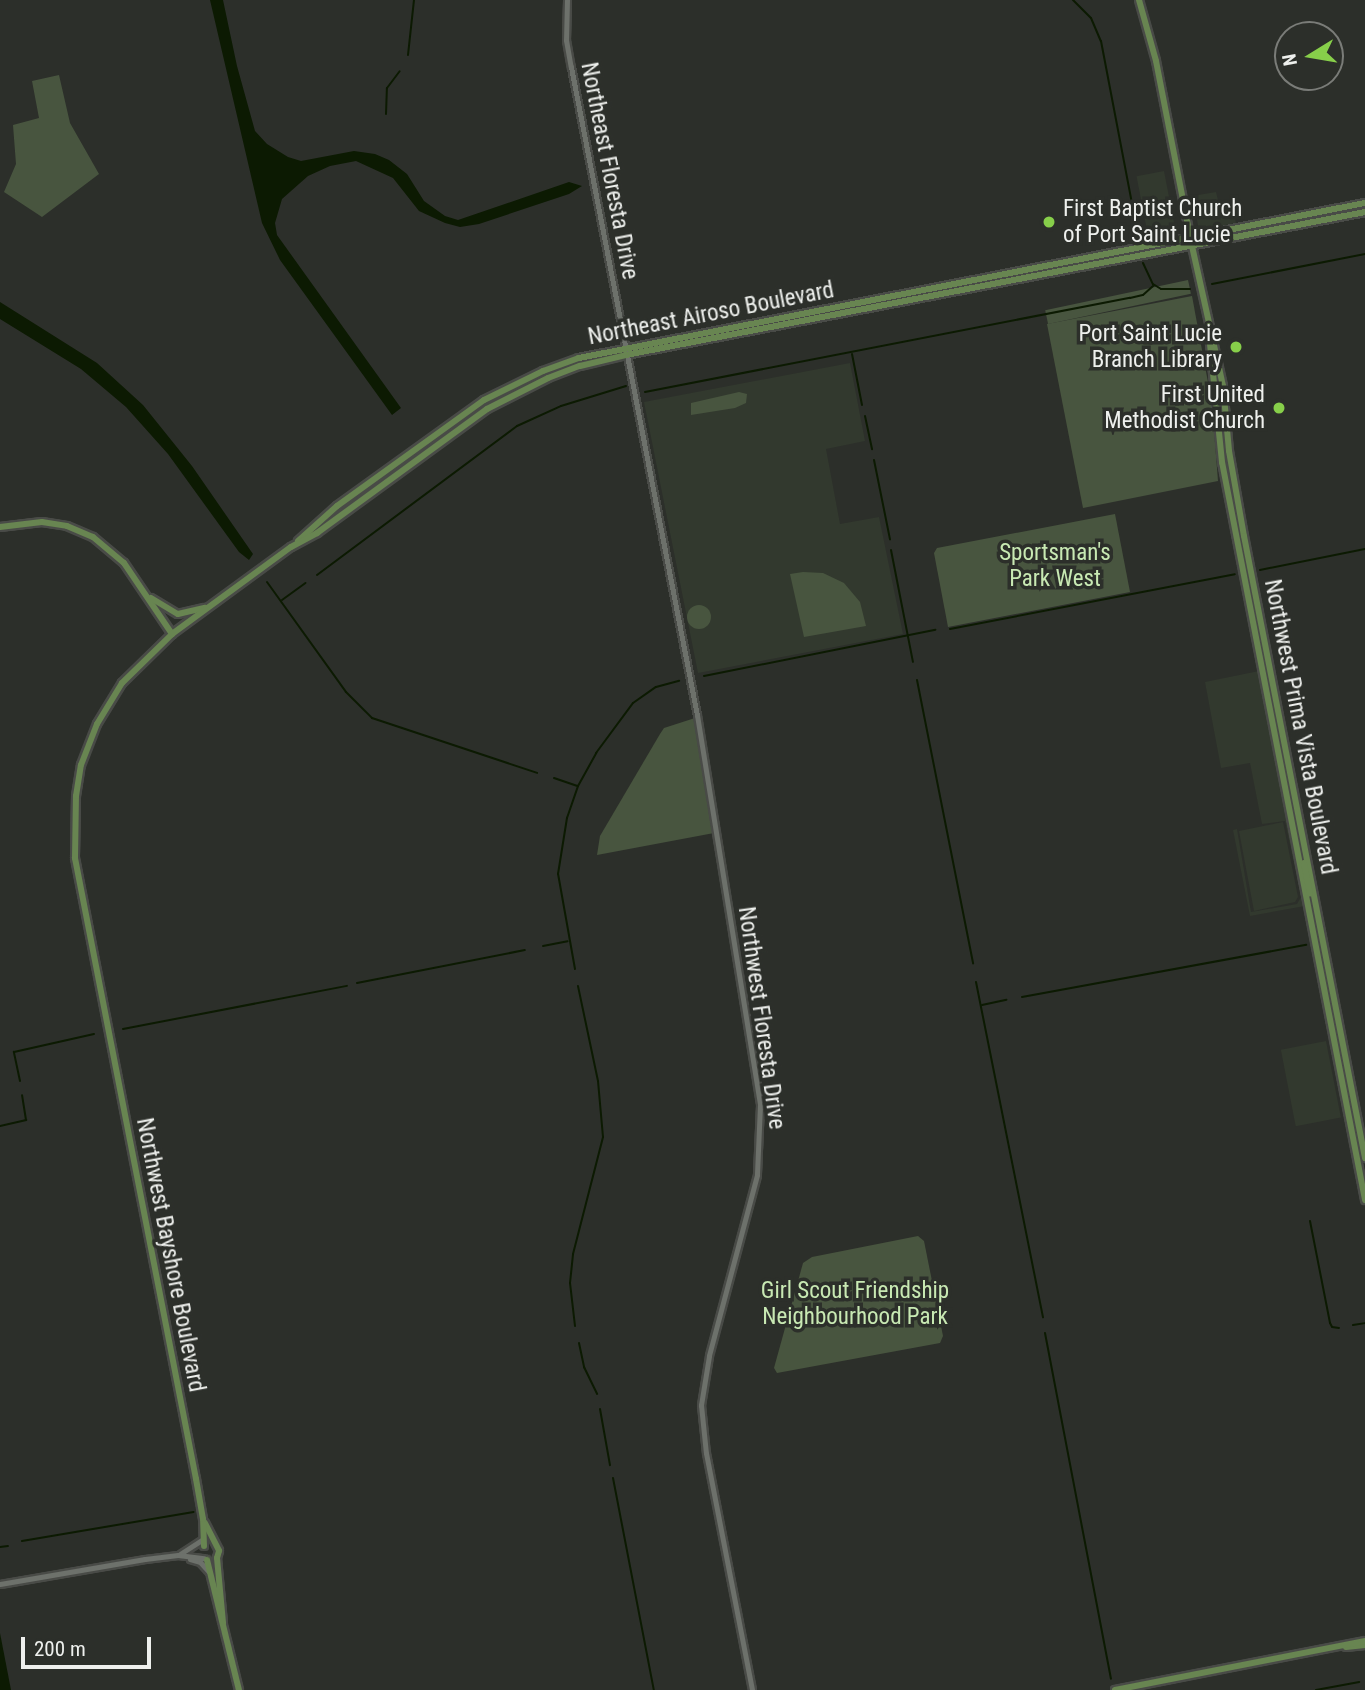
<!DOCTYPE html>
<style>
body{margin:0}
#map{position:relative;width:1365px;height:1690px;overflow:hidden;background:#2c2f2a;font-family:"Roboto Condensed",sans-serif}
div>[style]{position:absolute}
[style*='--x']{left:calc(var(--x)*1px);top:calc(var(--y)*1px);width:calc(var(--w)*1px);rotate:calc(var(--a)*1deg)}
.built>*{inset:0;background:#32392e;transform-origin:0 0}
.green>*{inset:0;background:#48553f;transform-origin:0 0}
.round{border-radius:50%}
.water>*{inset:0;background:#0c1a02}
.stream>*{height:2px;margin:-1px;padding:0 1px;transform-origin:1px;border-radius:1px;background:#0c1a02}
.roads{filter:drop-shadow(2px 0 #494b47) drop-shadow(-2px 0 #494b47) drop-shadow(0 2px #494b47) drop-shadow(0 -2px #494b47)}
.minor>*{height:5px;margin:-2.5px;padding:0 2.5px;transform-origin:2.5px;border-radius:2.5px;background:#6d716b}
.major>*{height:6px;margin:-3px;padding:0 3px;transform-origin:3px;border-radius:3px;background:#688551}
.dots>*{width:19px;height:19px;translate:-50% -50%;box-sizing:border-box;border:4px solid #2c2f2a;border-radius:50%}
span{translate:-50% -50%;white-space:nowrap;text-align:center;line-height:1.15;-webkit-text-stroke:7px #2c2f2a;paint-order:stroke}
.street-label{font-size:23px;color:#eef0ed}
.poi-label{font-size:23px;color:#eef0ed}
.left{translate:0 -50%;text-align:left}
.right{translate:-100% -50%;text-align:right}
.park-label{font-size:23px;color:#c8e9b3}
.north{position:absolute;left:1274px;top:21px;width:70px;height:70px;box-sizing:border-box;background:#2c2f2a;border:2px solid #7a7c78;border-radius:50%;rotate:259deg;font-size:19px;font-weight:700;line-height:28px;text-align:center;color:#eef0ed}
.north::after{content:'';display:block;margin:auto;width:24px;height:32px;background:#87cf4a;clip-path:polygon(50% 0,100% 100%,50% 72%,0 100%)}
.scale{position:absolute;left:21px;top:1637px;width:130px;height:32px;box-sizing:border-box;border:4px solid #eef0ed;border-top:0;padding-left:9px;font-size:21px;line-height:24px;white-space:nowrap;color:#eef0ed;-webkit-text-stroke:5px #2c2f2a;paint-order:stroke}
</style>
<div id="map">
<div class="built">
<i style="left:1164px;top:171px;width:61px;height:28px;rotate:79deg"></i>
<i style="clip-path:polygon(1216px 192px,1219px 204px,1231px 201px,1236px 223px,1199px 230px,1192px 196px)"></i>
<i style="clip-path:polygon(850px 363px,865px 441px,826px 449px,840px 524px,879px 517px,903px 634px,698px 673px,644px 402px)"></i>
<i style="clip-path:polygon(1259px 671px,1305px 906px,1250px 916px,1233px 830px,1237px 829px,1251px 912px,1297px 904px,1301px 897px,1285px 821px,1262px 824px,1250px 763px,1221px 768px,1205px 682px)"></i>
<i style="clip-path:polygon(1283px 822px,1298px 897px,1295px 902px,1254px 911px,1239px 831px)"></i>
<i style="left:1326px;top:1041px;width:78px;height:46px;rotate:79deg"></i>
</div>
<div class="green">
<i style="clip-path:polygon(59px 75px,70px 123px,99px 174px,42px 217px,4px 192px,16px 164px,13px 125px,39px 118px,32px 81px)"></i>
<i style="left:1188px;top:280px;width:14px;height:146px;rotate:78deg"></i>
<i style="clip-path:polygon(1192px 296px,1212px 404px,1218px 481px,1083px 508px,1047px 324px)"></i>
<i style="clip-path:polygon(739px 392px,747px 394px,746px 403px,735px 408px,691px 415px,691px 403px)"></i>
<i style="clip-path:polygon(1115px 514px,1130px 592px,948px 627px,934px 553px,937px 548px)"></i>
<i style="clip-path:polygon(803px 572px,823px 573px,844px 583px,860px 602px,866px 626px,804px 637px,790px 574px)"></i>
<i class="round" style="left:687px;top:605px;width:24px;height:24px"></i>
<i style="clip-path:polygon(695px 718px,714px 833px,597px 855px,600px 836px,660px 734px,664px 728px)"></i>
<i style="clip-path:polygon(918px 1236px,924px 1241px,943px 1336px,940px 1343px,777px 1373px,774px 1368px,803px 1263px,812px 1257px)"></i>
</div>
<div class="water">
<i style="clip-path:polygon(210px 0,223px 0,237px 66px,255px 131px,267px 144px,288px 157px,301px 161px,354px 151px,375px 154px,389px 160px,407px 174px,424px 201px,445px 216px,458px 220px,569px 182px,582px 186px,569px 194px,479px 224px,460px 227px,445px 223px,419px 211px,393px 178px,356px 161px,330px 166px,308px 176px,282px 199px,275px 223px,277px 235px,401px 408px,392px 415px,280px 260px,262px 223px)"></i>
<i style="clip-path:polygon(0 302px,97px 363px,143px 405px,192px 466px,253px 554px,249px 560px,239px 552px,168px 454px,126px 407px,81px 369px,0 319px)"></i>
<i style="clip-path:polygon(0 1633px,11px 1690px,0 1690px)"></i>
</div>
<div class="stream">
<i style="--x:1073;--y:0;--w:25;--a:45"></i>
<i style="--x:1091;--y:18;--w:25;--a:67"></i>
<i style="--x:1101;--y:41;--w:204;--a:79.2"></i>
<i style="--x:408;--y:55;--w:55;--a:-83.8"></i>
<i style="--x:386;--y:114;--w:26;--a:-88"></i>
<i style="--x:387;--y:88;--w:21;--a:-53"></i>
<i style="--x:1143;--y:263;--w:23;--a:65"></i>
<i style="--x:1153;--y:284;--w:9;--a:32"></i>
<i style="--x:1161;--y:289;--w:29;--a:0"></i>
<i style="--x:1212;--y:284;--w:156;--a:-11.1"></i>
<i style="--x:852;--y:354;--w:52;--a:78.9"></i>
<i style="--x:645;--y:392;--w:494;--a:-11"></i>
<i style="--x:1130;--y:298;--w:13;--a:-13"></i>
<i style="--x:1143;--y:295;--w:15;--a:-42"></i>
<i style="--x:865;--y:416;--w:34;--a:78"></i>
<i style="--x:874;--y:460;--w:81;--a:78.6"></i>
<i style="--x:891;--y:550;--w:114;--a:78.9"></i>
<i style="--x:1260;--y:570;--w:107;--a:-11.3"></i>
<i style="--x:317;--y:575;--w:249;--a:-36.7"></i>
<i style="--x:517;--y:426;--w:48;--a:-24.4"></i>
<i style="--x:561;--y:406;--w:68;--a:-17.1"></i>
<i style="--x:267;--y:582;--w:135;--a:54.3"></i>
<i style="--x:346;--y:692;--w:37;--a:45"></i>
<i style="--x:372;--y:718;--w:174;--a:18.4"></i>
<i style="--x:282;--y:600;--w:29;--a:-36"></i>
<i style="--x:950;--y:629;--w:290;--a:-10.9"></i>
<i style="--x:704;--y:676;--w:236;--a:-11.3"></i>
<i style="--x:917;--y:680;--w:289;--a:78.8"></i>
<i style="--x:554;--y:778;--w:24;--a:19"></i>
<i style="--x:543;--y:946;--w:25;--a:-11"></i>
<i style="--x:575;--y:969;--w:97;--a:-100.1"></i>
<i style="--x:558;--y:874;--w:57;--a:-80.9"></i>
<i style="--x:567;--y:818;--w:34;--a:-71"></i>
<i style="--x:578;--y:786;--w:38;--a:-61"></i>
<i style="--x:596;--y:753;--w:62;--a:-53.5"></i>
<i style="--x:633;--y:703;--w:28;--a:-35"></i>
<i style="--x:656;--y:687;--w:24;--a:-15"></i>
<i style="--x:976;--y:982;--w:342;--a:78.7"></i>
<i style="--x:357;--y:983;--w:171;--a:-11.1"></i>
<i style="--x:1022;--y:997;--w:289;--a:-10.4"></i>
<i style="--x:982;--y:1005;--w:25;--a:-12"></i>
<i style="--x:123;--y:1029;--w:228;--a:-10.9"></i>
<i style="--x:20;--y:1081;--w:30;--a:-102"></i>
<i style="--x:14;--y:1052;--w:82;--a:-12.7"></i>
<i style="--x:0;--y:1126;--w:27;--a:-13"></i>
<i style="--x:26;--y:1120;--w:25;--a:-99"></i>
<i style="--x:1310;--y:1221;--w:104;--a:78.9"></i>
<i style="--x:1330;--y:1323;--w:4;--a:63"></i>
<i style="--x:1332;--y:1327;--w:7;--a:8"></i>
<i style="--x:1353;--y:1325;--w:12;--a:-9"></i>
<i style="--x:575;--y:1326;--w:43;--a:-96.6"></i>
<i style="--x:570;--y:1283;--w:29;--a:-84"></i>
<i style="--x:573;--y:1254;--w:121;--a:-75.6"></i>
<i style="--x:603;--y:1137;--w:56;--a:-95.1"></i>
<i style="--x:598;--y:1081;--w:97;--a:-101.9"></i>
<i style="--x:1045;--y:1333;--w:352;--a:79.2"></i>
<i style="--x:579;--y:1343;--w:25;--a:78"></i>
<i style="--x:584;--y:1367;--w:30;--a:64"></i>
<i style="--x:600;--y:1409;--w:57;--a:79.9"></i>
<i style="--x:613;--y:1478;--w:216;--a:79.1"></i>
<i style="--x:22;--y:1541;--w:174;--a:-9.6"></i>
<i style="--x:0;--y:1547;--w:8;--a:-7"></i>
<i style="--x:1316;--y:1690;--w:44;--a:-10.5"></i>
</div>
<div class="roads">
<div class="minor">
<i style="--x:567;--y:0;--w:40;--a:91.4"></i>
<i style="--x:566;--y:40;--w:27;--a:80"></i>
<i style="--x:571;--y:67;--w:660;--a:79"></i>
<i style="--x:697;--y:715;--w:395;--a:80.8"></i>
<i style="--x:760;--y:1105;--w:70;--a:92.5"></i>
<i style="--x:757;--y:1175;--w:187;--a:104.9"></i>
<i style="--x:709;--y:1356;--w:50;--a:99.3"></i>
<i style="--x:701;--y:1405;--w:48;--a:84.1"></i>
<i style="--x:706;--y:1453;--w:241;--a:79"></i>
<i style="--x:180;--y:1554;--w:27;--a:-33"></i>
<i style="--x:190;--y:1559;--w:10;--a:17"></i>
<i style="--x:200;--y:1562;--w:13;--a:48"></i>
<i style="--x:0;--y:1584;--w:147;--a:-9.8"></i>
<i style="--x:145;--y:1559;--w:33;--a:-7"></i>
<i style="--x:178;--y:1555;--w:26;--a:7"></i>
</div>
<div class="major">
<i style="--x:1139;--y:0;--w:63;--a:74.4"></i>
<i style="--x:1156;--y:61;--w:188;--a:79"></i>
<i style="--x:1192;--y:246;--w:143;--a:77.5"></i>
<i style="--x:1223;--y:386;--w:65;--a:84.7"></i>
<i style="--x:1229;--y:451;--w:86;--a:80"></i>
<i style="--x:1244;--y:536;--w:634;--a:78.99"></i>
<i style="--x:1209;--y:334;--w:129;--a:84.2"></i>
<i style="--x:1222;--y:462;--w:752;--a:79.03"></i>
<i style="--x:0;--y:527;--w:42;--a:-6.8"></i>
<i style="--x:42;--y:522;--w:25;--a:9"></i>
<i style="--x:67;--y:526;--w:28;--a:23"></i>
<i style="--x:93;--y:537;--w:40;--a:40"></i>
<i style="--x:124;--y:563;--w:86;--a:55.9"></i>
<i style="--x:298;--y:541;--w:52;--a:-41.9"></i>
<i style="--x:337;--y:506;--w:181;--a:-35.8"></i>
<i style="--x:484;--y:400;--w:66;--a:-26.2"></i>
<i style="--x:543;--y:371;--w:38;--a:-20"></i>
<i style="--x:579;--y:358;--w:801;--a:-11.16"></i>
<i style="--x:151;--y:598;--w:31;--a:31"></i>
<i style="--x:178;--y:614;--w:28;--a:-13"></i>
<i style="--x:1304;--y:863;--w:31;--a:79"></i>
<i style="--x:205;--y:1523;--w:31;--a:63"></i>
<i style="--x:219;--y:1551;--w:7;--a:106"></i>
<i style="--x:217;--y:1558;--w:65;--a:84.7"></i>
<i style="--x:204;--y:1546;--w:27;--a:-92"></i>
<i style="--x:203;--y:1519;--w:41;--a:-99.9"></i>
<i style="--x:196;--y:1479;--w:633;--a:-101.03"></i>
<i style="--x:75;--y:858;--w:62;--a:-89.1"></i>
<i style="--x:76;--y:796;--w:31;--a:-81"></i>
<i style="--x:81;--y:765;--w:44;--a:-68.7"></i>
<i style="--x:97;--y:724;--w:48;--a:-58.6"></i>
<i style="--x:122;--y:683;--w:70;--a:-44.4"></i>
<i style="--x:172;--y:634;--w:147;--a:-36.2"></i>
<i style="--x:291;--y:547;--w:30;--a:-28"></i>
<i style="--x:317;--y:533;--w:210;--a:-36.1"></i>
<i style="--x:487;--y:409;--w:68;--a:-26.9"></i>
<i style="--x:548;--y:378;--w:34;--a:-21"></i>
<i style="--x:580;--y:366;--w:47;--a:-13.4"></i>
<i style="--x:626;--y:355;--w:753;--a:-10.95"></i>
<i style="--x:207;--y:1560;--w:134;--a:76.2"></i>
<i style="--x:1346;--y:1647;--w:19;--a:-6"></i>
<i style="--x:1115;--y:1690;--w:255;--a:-11.1"></i>
</div>
</div>
<div class="dots">
<i style="left:1049px;top:222px;background:#87cf4a"></i>
<i style="left:1236px;top:347px;background:#87cf4a"></i>
<i style="left:1279px;top:408px;background:#87cf4a"></i>
</div>
<div class="street-label">
<span style="left:609px;top:171px;rotate:79deg">Northeast Floresta Drive</span>
<span style="left:711px;top:314px;rotate:-11deg">Northeast Airoso Boulevard</span>
<span style="left:1300px;top:727px;rotate:79deg">Northwest Prima Vista Boulevard</span>
<span style="left:761px;top:1018px;rotate:82deg">Northwest Floresta Drive</span>
<span style="left:170px;top:1255px;rotate:79deg">Northwest Bayshore Boulevard</span>
</div>
<div class="poi-label">
<span class="left" style="left:1063px;top:222px">First Baptist Church<br>of Port Saint Lucie</span>
<span class="right" style="left:1222px;top:347px">Port Saint Lucie<br>Branch Library</span>
<span class="right" style="left:1265px;top:408px">First United<br>Methodist Church</span>
</div>
<div class="park-label">
<span style="left:1055px;top:566px">Sportsman's<br>Park West</span>
<span style="left:855px;top:1304px">Girl Scout Friendship<br>Neighbourhood Park</span>
</div>
<div class="north">N</div>
<div class="scale">200 m</div>
</div>
